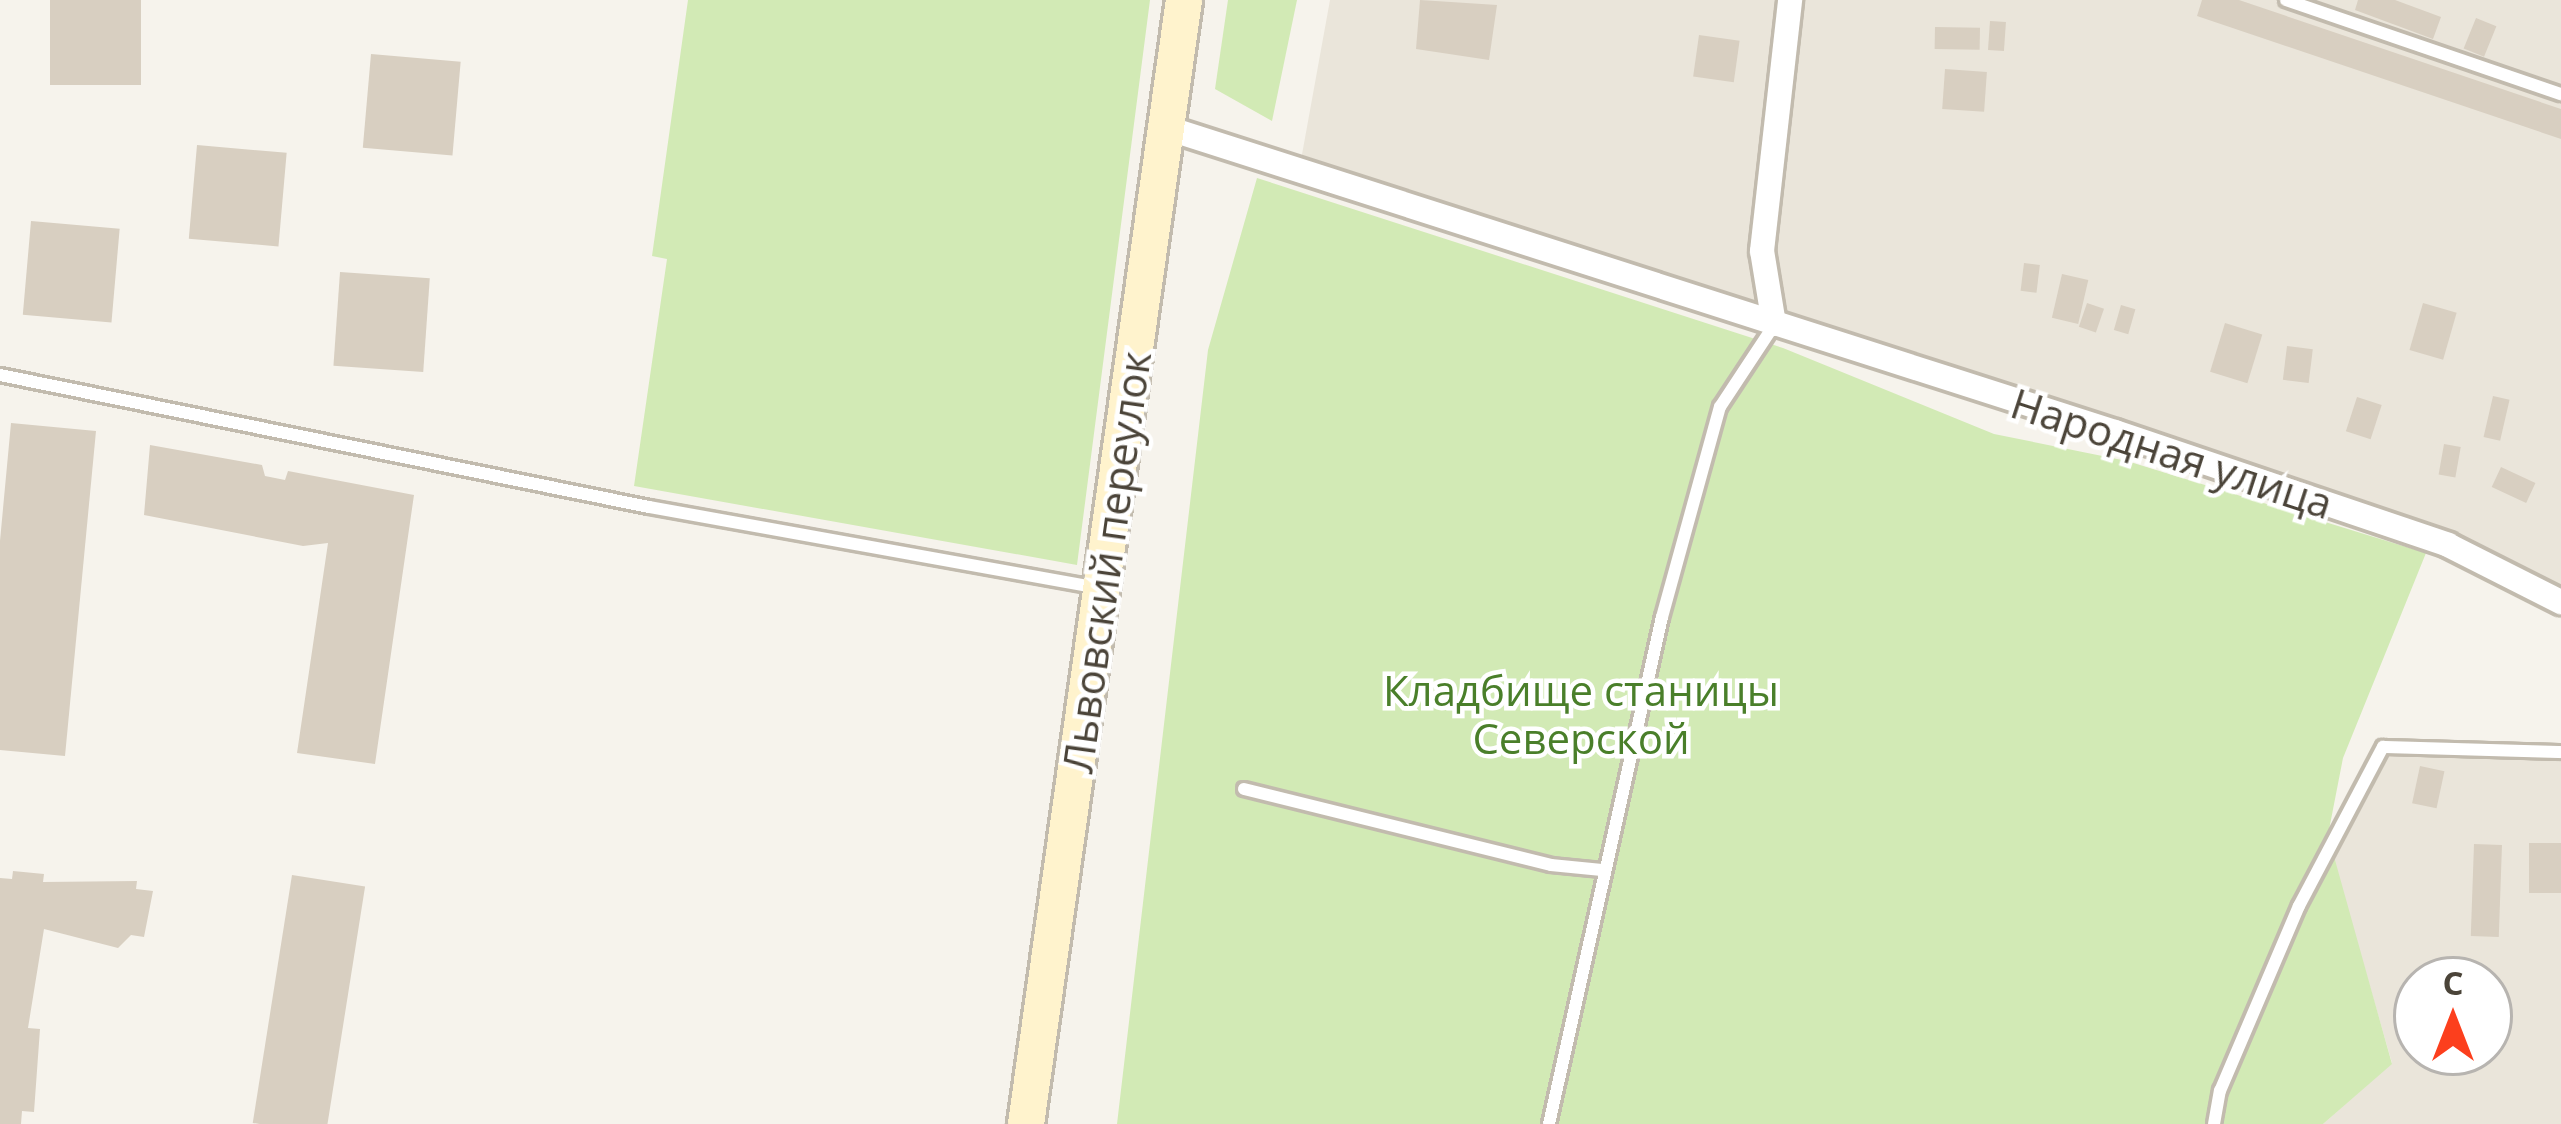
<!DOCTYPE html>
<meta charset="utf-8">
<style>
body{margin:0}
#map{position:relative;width:2561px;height:1124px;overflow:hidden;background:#f6f3ec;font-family:"Open Sans",sans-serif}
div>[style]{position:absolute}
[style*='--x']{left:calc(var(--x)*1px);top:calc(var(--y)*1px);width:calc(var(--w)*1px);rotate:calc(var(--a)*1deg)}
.residential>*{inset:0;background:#eae5da}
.green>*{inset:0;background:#d2eab5}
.building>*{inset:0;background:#d8cfc1;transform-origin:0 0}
.roads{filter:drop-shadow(3px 0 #c2bbae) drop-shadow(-3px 0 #c2bbae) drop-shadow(0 3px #c2bbae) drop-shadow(0 -3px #c2bbae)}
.lane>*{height:12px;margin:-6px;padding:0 6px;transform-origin:6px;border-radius:6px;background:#fff}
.street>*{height:24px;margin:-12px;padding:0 12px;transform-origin:12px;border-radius:12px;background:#fff}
.secondary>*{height:36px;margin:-18px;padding:0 18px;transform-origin:18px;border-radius:18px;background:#fff3cd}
span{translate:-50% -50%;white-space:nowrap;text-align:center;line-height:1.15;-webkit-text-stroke:9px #fff;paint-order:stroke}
.street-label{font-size:42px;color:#4b4439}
.park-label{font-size:42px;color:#4a7f2a}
.north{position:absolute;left:2393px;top:956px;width:120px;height:120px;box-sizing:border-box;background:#fff;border:3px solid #b7b4b0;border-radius:50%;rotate:0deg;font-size:33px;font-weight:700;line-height:48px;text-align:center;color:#4b4439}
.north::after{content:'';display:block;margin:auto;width:42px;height:54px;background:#fc3f1d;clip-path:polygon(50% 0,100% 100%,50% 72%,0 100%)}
</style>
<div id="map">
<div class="residential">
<i style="clip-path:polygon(1330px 0,2561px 0,2561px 602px,2448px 545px,1299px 171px)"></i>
<i style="clip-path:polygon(evenodd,2383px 747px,2561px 756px,2561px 1124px,2323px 1124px,2392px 1063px,2330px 848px,2383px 747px,2417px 980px,2489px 980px,2489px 1052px,2417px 1052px,2417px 980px)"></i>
</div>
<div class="green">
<i style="clip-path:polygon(688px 0,1150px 0,1077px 565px,634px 486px,667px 259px,652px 256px)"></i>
<i style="clip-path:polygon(1228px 0,1297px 0,1272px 121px,1215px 89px)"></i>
<i style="clip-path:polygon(1257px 178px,1783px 348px,1994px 434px,2127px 461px,2426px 553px,2343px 758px,2328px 835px,2392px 1064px,2323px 1124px,1117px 1124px,1208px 350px)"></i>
</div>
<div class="building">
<i style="left:50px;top:0;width:91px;height:85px"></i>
<i style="clip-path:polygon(1420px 0,1497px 5px,1489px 60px,1416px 49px)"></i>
<i style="clip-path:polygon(2202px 0,2239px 0,2561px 109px,2561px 139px,2197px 16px)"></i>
<i style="clip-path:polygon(2358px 0,2395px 0,2441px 17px,2433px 39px,2355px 10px)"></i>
<i style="left:2476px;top:18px;width:22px;height:33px;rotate:22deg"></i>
<i style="left:1990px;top:21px;width:16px;height:29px;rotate:4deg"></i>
<i style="left:1935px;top:27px;width:45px;height:22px;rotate:1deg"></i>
<i style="left:1699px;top:35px;width:41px;height:42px;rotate:8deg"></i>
<i style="left:371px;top:54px;width:90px;height:94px;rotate:5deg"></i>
<i style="left:1945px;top:69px;width:42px;height:40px;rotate:4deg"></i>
<i style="left:197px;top:145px;width:90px;height:94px;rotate:5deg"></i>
<i style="left:31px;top:221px;width:89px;height:94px;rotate:5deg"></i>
<i style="left:2024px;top:263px;width:16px;height:28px;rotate:7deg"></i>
<i style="left:340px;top:272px;width:90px;height:94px;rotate:4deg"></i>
<i style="left:2062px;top:274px;width:27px;height:45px;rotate:13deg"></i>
<i style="left:2087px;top:303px;width:18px;height:25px;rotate:19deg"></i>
<i style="left:2423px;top:303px;width:35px;height:49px;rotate:16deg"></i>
<i style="left:2121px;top:305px;width:15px;height:26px;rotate:16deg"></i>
<i style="left:2225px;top:323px;width:39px;height:51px;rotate:17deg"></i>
<i style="left:2287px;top:346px;width:26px;height:34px;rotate:7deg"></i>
<i style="left:2493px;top:396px;width:17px;height:42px;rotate:13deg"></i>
<i style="left:2357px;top:397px;width:26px;height:36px;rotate:18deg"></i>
<i style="clip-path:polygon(11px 423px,96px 431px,65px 756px,0 750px,0 541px)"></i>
<i style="left:2444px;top:444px;width:17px;height:31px;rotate:10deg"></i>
<i style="clip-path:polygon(150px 445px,262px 465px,265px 476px,285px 480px,288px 471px,414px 495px,375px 764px,297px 753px,328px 543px,303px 546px,144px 515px)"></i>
<i style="left:2501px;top:467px;width:38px;height:22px;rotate:25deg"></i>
<i style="left:2420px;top:766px;width:25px;height:38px;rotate:12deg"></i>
<i style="left:2529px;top:843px;width:32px;height:50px"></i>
<i style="left:2474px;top:844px;width:28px;height:92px;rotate:2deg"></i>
<i style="clip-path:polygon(13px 871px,44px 874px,43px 882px,137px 881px,136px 889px,153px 891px,144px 937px,131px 935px,118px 948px,44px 929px,28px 1028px,40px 1029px,34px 1112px,22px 1111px,21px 1124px,0 1124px,0 878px,12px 879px)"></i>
<i style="left:292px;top:875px;width:74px;height:251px;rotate:9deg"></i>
</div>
<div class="roads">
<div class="lane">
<i style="--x:2286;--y:0;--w:291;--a:18.9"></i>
<i style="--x:0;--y:375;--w:662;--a:11.5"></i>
<i style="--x:649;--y:507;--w:452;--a:10.2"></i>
<i style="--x:1244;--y:789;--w:316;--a:13.9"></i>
<i style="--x:1551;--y:865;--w:51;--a:5.6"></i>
<i style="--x:1549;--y:1124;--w:519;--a:-77.44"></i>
<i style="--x:1662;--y:617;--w:218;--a:-74.6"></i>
<i style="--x:1720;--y:407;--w:98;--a:-56.6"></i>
<i style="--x:2214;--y:1124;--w:34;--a:-80"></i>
<i style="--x:2220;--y:1091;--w:201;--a:-66.9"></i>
<i style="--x:2299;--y:906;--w:180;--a:-62.2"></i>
<i style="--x:2383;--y:747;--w:178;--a:1.6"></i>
</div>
<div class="street">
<i style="--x:1167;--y:128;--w:996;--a:17.78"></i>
<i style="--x:2115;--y:432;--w:352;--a:18.7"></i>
<i style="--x:2448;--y:545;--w:127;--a:26.8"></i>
<i style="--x:1774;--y:324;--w:74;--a:-99.3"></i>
<i style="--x:1762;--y:251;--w:253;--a:-83.6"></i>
</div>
<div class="secondary">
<i style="--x:1026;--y:1124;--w:1135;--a:-82"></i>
</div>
</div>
<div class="street-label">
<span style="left:2172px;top:453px;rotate:18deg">Народная улица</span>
<span style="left:1106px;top:562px;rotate:-82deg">Львовский переулок</span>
</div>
<div class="park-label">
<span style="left:1581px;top:714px">Кладбище станицы<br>Северской</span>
</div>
<div class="north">С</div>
</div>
